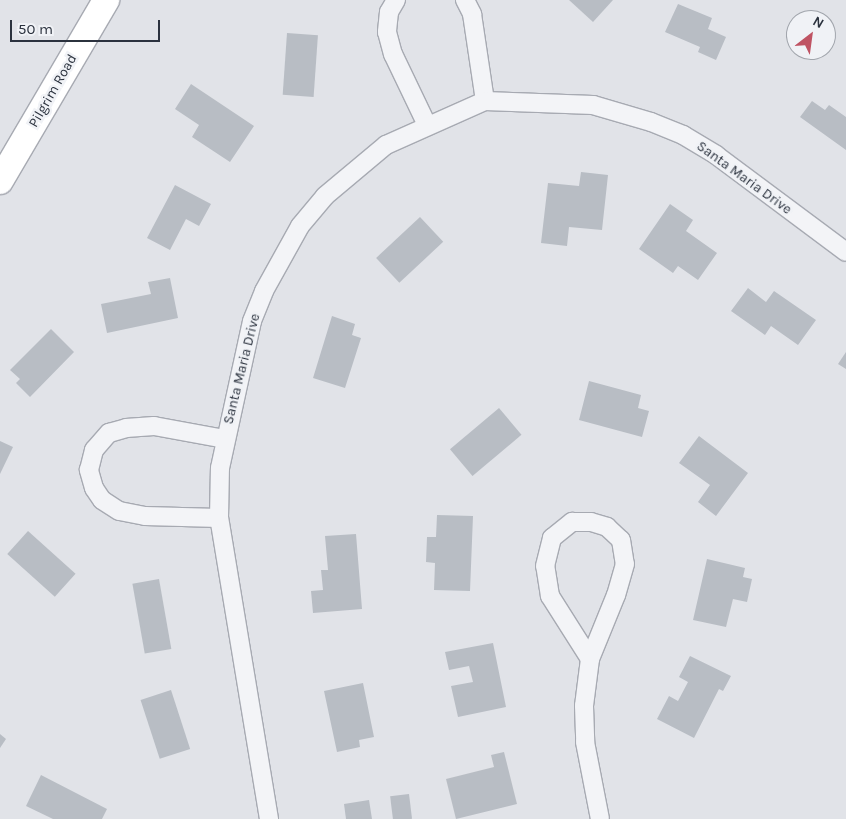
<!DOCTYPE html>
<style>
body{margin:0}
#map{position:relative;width:846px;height:819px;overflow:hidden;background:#e1e3e8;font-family:Karla,sans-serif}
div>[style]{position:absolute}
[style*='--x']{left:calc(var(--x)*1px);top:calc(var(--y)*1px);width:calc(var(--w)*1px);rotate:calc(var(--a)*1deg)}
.building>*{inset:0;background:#b8bdc4;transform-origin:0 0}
.roads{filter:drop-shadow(1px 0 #a7aab2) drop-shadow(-1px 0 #a7aab2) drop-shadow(0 1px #a7aab2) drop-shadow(0 -1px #a7aab2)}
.minor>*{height:18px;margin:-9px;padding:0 9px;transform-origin:9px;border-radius:9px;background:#f3f4f7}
.secondary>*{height:26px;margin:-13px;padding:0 13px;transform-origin:13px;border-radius:13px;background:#fff}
span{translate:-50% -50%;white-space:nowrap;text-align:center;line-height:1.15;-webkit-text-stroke:5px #f0f2f6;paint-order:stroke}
.street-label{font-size:14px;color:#2b323e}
.north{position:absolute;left:786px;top:10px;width:50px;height:50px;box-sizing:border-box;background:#f0f2f6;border:1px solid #a1a5ac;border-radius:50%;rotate:30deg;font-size:14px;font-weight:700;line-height:20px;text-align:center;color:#2b323e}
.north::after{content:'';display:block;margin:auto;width:18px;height:22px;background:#bf5363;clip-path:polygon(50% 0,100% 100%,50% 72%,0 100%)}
.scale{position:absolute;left:10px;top:20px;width:150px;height:22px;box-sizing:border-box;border:2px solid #2b323e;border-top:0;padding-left:6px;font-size:15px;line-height:18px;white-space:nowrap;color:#2b323e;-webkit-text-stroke:4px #f0f2f6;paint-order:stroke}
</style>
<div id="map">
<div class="building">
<i style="clip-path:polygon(569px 0,613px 0,593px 22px)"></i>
<i style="clip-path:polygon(678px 4px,712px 18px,708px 29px,726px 37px,716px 60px,698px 52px,700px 47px,665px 32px)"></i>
<i style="left:287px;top:33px;width:31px;height:62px;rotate:4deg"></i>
<i style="clip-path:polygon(191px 84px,254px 126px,230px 162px,192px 137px,199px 125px,175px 109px)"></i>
<i style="clip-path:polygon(812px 101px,825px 110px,829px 105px,846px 117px,846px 150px,800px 117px)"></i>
<i style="clip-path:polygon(581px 172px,608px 175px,602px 230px,569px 227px,567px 246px,541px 243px,548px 183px,579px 186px)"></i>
<i style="clip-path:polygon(175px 185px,211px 204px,199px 226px,186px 219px,170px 250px,147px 238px)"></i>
<i style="clip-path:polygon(670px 204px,693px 220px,686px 231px,717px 253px,698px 280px,678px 266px,673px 273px,639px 249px)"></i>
<i style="left:420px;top:217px;width:34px;height:60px;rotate:47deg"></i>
<i style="clip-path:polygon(170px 278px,178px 318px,107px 333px,101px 304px,151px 294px,148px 282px)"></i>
<i style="clip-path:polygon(748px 288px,766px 302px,774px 291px,816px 320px,798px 345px,771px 326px,765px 335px,731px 311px)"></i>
<i style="clip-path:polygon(332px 316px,355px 324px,352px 335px,361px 338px,345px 388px,313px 378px)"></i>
<i style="clip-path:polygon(51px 329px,74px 352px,30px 397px,16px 383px,20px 379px,10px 370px)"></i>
<i style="clip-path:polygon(846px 352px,846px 369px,838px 364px)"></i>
<i style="clip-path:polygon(589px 381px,641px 395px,638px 408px,649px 411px,642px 437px,579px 420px)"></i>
<i style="left:499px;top:408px;width:35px;height:64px;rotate:50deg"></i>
<i style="clip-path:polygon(699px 436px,748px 473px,716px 516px,698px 502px,710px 485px,679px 463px)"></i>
<i style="clip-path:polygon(0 441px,13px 447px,0 474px)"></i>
<i style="clip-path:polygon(437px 515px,473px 516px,470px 591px,434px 590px,435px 563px,426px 562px,427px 537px,436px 537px)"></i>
<i style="left:28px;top:531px;width:64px;height:31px;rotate:42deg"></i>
<i style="clip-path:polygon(356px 534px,362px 609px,313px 613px,311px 591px,323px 590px,321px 570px,328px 570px,325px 536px)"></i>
<i style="clip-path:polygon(707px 559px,745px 568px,743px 577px,752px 579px,747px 602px,733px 599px,726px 627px,693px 620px)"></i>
<i style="left:159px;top:579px;width:71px;height:27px;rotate:80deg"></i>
<i style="clip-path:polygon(493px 643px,506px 707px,458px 717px,451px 686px,473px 682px,469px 666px,449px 670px,445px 652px)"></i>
<i style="clip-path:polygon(690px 656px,731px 676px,723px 691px,719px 689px,694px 738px,657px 719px,669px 696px,678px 701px,688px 682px,679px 677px)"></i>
<i style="clip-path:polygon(363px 683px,374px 737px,359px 740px,360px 747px,337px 752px,324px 691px)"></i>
<i style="left:171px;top:690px;width:62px;height:32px;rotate:72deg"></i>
<i style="clip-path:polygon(0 734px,6px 739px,0 748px)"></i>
<i style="clip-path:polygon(504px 752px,517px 804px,456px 819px,446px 779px,494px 767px,491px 755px)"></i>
<i style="clip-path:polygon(41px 775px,107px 809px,102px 819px,53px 819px,26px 806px)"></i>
<i style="left:409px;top:794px;width:25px;height:19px;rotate:83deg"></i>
<i style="clip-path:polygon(369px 800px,372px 819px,346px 819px,344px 804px)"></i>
</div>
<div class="roads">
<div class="minor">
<i style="--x:396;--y:0;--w:14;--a:120"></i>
<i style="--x:389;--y:12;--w:20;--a:96"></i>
<i style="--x:387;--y:32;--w:23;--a:75"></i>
<i style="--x:393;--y:54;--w:79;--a:64.4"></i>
<i style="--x:465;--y:0;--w:16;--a:63"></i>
<i style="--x:472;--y:14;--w:88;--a:81.5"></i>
<i style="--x:219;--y:518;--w:74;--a:-178.5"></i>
<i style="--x:145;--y:516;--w:26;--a:-169"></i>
<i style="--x:119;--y:511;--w:20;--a:-147"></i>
<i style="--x:102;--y:500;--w:14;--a:-124"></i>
<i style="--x:94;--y:488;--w:19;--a:-106"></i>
<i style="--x:89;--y:470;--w:21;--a:-76"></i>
<i style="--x:94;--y:450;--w:23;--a:-49"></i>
<i style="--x:109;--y:433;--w:18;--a:-16"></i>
<i style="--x:126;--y:428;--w:28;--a:-4"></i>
<i style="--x:154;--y:426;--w:72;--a:10.4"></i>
<i style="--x:572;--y:522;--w:19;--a:0"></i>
<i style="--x:591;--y:522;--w:17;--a:17"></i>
<i style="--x:607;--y:527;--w:19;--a:43"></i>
<i style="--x:621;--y:540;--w:24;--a:81"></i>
<i style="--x:625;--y:564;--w:32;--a:106"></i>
<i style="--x:616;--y:595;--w:69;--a:112.1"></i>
<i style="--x:590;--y:659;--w:75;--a:-122.4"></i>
<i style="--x:550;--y:596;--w:30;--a:-99"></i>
<i style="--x:545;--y:566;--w:29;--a:-76"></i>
<i style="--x:552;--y:538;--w:26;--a:-39"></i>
<i style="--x:590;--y:659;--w:47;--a:97.3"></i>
<i style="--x:584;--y:706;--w:36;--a:88"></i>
<i style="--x:585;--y:742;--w:78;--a:79"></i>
<i style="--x:269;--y:819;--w:305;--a:-99.4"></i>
<i style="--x:219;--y:518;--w:50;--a:-88.9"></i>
<i style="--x:220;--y:468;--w:150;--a:-77.7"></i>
<i style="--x:252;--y:321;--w:32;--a:-68"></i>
<i style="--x:264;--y:291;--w:74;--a:-61"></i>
<i style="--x:300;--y:226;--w:39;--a:-50"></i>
<i style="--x:325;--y:196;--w:80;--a:-39.9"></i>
<i style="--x:386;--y:145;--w:108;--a:-24"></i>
<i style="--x:485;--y:101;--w:108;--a:2.1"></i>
<i style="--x:593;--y:105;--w:60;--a:16.3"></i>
<i style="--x:651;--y:122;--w:35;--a:22"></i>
<i style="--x:683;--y:135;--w:39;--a:31"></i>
<i style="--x:716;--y:155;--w:162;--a:36.7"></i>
</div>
<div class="secondary">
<i style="--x:0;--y:181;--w:210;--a:-59.6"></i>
</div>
</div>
<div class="street-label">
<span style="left:53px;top:91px;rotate:-60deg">Pilgrim Road</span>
<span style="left:744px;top:178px;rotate:36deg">Santa Maria Drive</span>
<span style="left:242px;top:369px;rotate:-76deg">Santa Maria Drive</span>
</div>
<div class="north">N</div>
<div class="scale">50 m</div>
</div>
